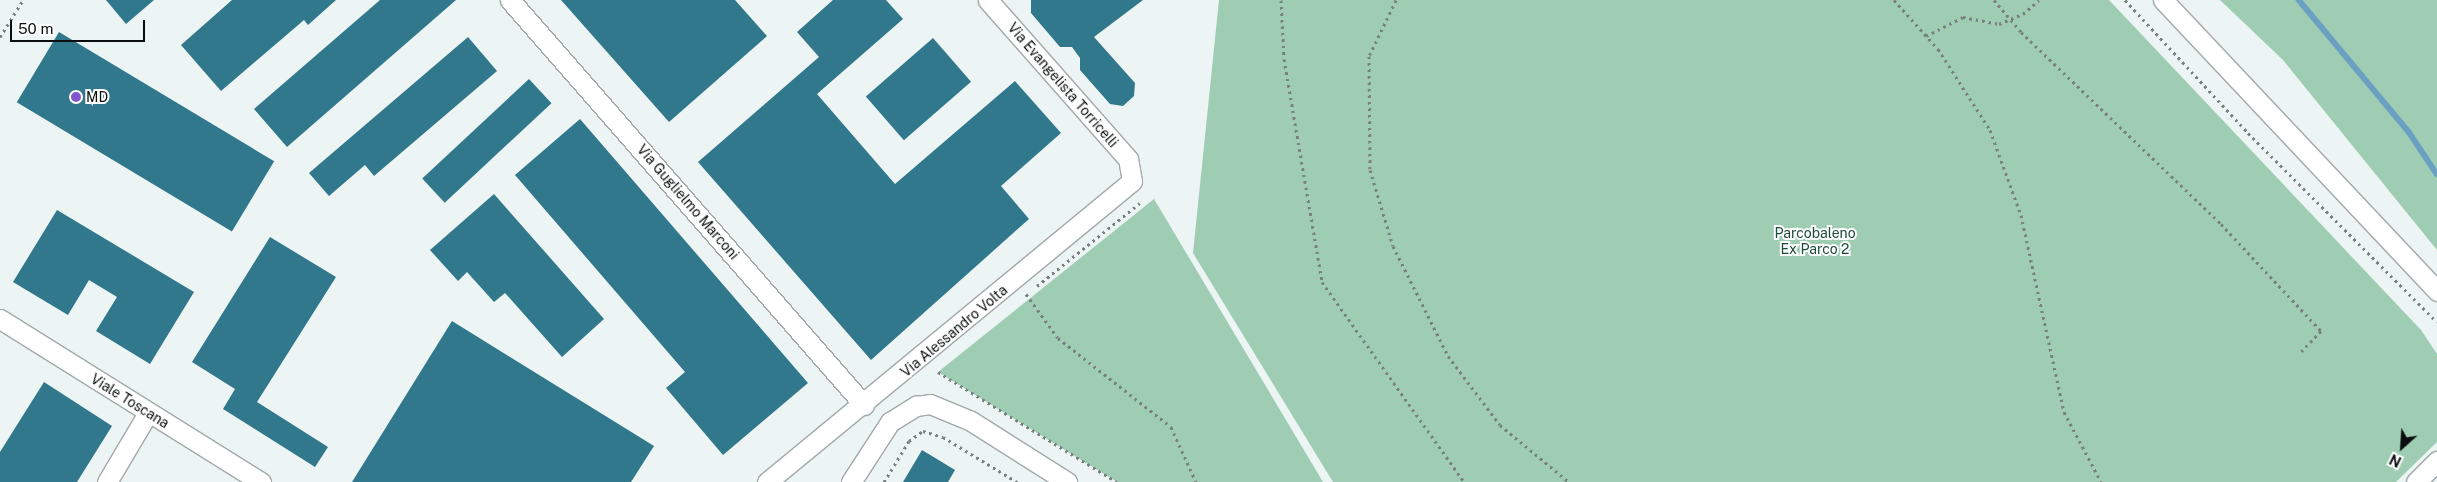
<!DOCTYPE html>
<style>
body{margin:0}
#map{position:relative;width:2437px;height:482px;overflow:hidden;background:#ecf4f4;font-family:"Public Sans",sans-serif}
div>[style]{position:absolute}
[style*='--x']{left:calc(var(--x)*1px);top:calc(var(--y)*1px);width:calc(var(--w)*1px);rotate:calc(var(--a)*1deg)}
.green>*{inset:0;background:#9ecdb4}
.stream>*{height:5.5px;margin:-2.75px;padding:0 2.75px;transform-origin:2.75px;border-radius:2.75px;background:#6ba0c3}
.building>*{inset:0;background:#31788c;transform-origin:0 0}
.path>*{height:3px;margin-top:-1.5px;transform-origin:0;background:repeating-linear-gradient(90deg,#7a7f7f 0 2.5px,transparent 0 6.5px)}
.roads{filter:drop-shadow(1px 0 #a1a9a9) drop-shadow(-1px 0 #a1a9a9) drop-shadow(0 1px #a1a9a9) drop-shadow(0 -1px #a1a9a9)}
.minor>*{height:19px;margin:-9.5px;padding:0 9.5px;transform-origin:9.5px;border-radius:9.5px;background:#fff}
.dots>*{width:14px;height:14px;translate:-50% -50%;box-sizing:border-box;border:2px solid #fff;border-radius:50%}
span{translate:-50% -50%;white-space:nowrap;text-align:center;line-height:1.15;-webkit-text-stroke:4px #fff;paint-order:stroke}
.street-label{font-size:14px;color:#0b0e0e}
.poi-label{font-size:14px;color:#0b0e0e}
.left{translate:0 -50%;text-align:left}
.park-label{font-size:14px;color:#1b4b35}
.north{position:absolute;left:2377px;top:422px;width:50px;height:50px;-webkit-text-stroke:4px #fff;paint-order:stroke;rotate:206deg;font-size:14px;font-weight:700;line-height:20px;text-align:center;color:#0b0e0e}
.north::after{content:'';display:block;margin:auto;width:18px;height:22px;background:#0b0e0e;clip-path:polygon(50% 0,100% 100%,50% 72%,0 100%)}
.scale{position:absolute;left:10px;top:20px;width:135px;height:22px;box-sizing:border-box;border:2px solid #0b0e0e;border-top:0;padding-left:6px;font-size:15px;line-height:18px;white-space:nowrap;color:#0b0e0e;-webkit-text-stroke:4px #fff;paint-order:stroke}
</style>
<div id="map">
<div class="green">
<i style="clip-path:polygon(1219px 0,2109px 0,2421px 330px,2437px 354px,2437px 442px,2396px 482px,1333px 482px,1193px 253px)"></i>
<i style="clip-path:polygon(2220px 0,2437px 0,2437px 250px,2283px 60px)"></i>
<i style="clip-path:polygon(1154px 199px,1323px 482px,1117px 482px,938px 372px)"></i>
</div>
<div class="stream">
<i style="--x:2299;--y:0;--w:172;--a:50.2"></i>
<i style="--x:2409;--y:132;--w:50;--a:56.3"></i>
</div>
<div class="building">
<i style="clip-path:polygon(106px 0,154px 0,126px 24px)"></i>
<i style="clip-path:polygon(232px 0,336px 0,308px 25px,304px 20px,221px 91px,181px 45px)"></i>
<i style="clip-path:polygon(380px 0,456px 0,287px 147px,254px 109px)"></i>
<i style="clip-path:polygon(561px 0,735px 0,767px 36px,669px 122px)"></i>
<i style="clip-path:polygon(833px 0,886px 0,903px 19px,817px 94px,895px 184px,1015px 81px,1061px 133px,1001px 186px,1029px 219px,871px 360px,698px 162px,819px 57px,797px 32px)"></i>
<i style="clip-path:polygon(1031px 0,1143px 0,1094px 37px,1135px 83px,1134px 96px,1123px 106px,1110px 104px,1080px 70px,1080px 58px,1072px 47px,1060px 47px,1031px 13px)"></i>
<i style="left:59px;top:32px;width:251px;height:82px;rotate:31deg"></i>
<i style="clip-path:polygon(468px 37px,497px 71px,374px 176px,365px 165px,329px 196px,309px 173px)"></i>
<i style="left:933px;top:38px;width:58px;height:89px;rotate:49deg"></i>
<i style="left:529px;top:79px;width:33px;height:146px;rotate:47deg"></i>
<i style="clip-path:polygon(580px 119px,808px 383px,723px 455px,666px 388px,685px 372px,515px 175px)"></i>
<i style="clip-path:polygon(494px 194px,604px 319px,562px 357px,505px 293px,494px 302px,467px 272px,458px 281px,430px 250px)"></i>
<i style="clip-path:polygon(57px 210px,194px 292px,150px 364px,96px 331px,117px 297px,89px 280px,68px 315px,13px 282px)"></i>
<i style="clip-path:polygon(270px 237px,336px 277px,257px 402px,328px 447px,315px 467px,223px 409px,235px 389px,192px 362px)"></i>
<i style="clip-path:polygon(452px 321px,654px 446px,631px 482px,352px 482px)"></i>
<i style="clip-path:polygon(44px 382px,112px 426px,77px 482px,0 482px,0 452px)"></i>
<i style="clip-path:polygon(922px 450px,955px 470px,948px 482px,903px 482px)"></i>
</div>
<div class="path">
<i style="--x:1281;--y:0;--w:59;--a:87.1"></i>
<i style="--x:1284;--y:59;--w:226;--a:80.3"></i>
<i style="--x:1322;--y:282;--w:245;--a:54.6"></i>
<i style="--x:1396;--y:0;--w:62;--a:115.7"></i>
<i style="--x:1369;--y:56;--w:114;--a:89.5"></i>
<i style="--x:1370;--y:170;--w:79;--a:73.2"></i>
<i style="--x:1393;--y:246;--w:123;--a:63.4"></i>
<i style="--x:1448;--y:356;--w:86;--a:53"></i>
<i style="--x:1500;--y:425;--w:89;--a:39.6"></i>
<i style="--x:1894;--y:0;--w:66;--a:48.1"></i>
<i style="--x:1938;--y:49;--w:96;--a:57.3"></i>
<i style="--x:1990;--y:130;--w:90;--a:70"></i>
<i style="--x:2021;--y:215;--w:202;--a:77.7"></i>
<i style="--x:2064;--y:412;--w:79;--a:62.1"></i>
<i style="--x:1994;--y:0;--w:42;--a:49.8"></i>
<i style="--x:2021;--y:32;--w:277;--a:43.8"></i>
<i style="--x:2221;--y:224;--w:146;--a:46.9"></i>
<i style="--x:2321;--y:331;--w:32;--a:134"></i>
<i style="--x:2125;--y:0;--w:181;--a:47.2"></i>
<i style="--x:2248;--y:133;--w:267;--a:45"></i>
<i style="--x:1926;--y:36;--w:42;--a:-27.2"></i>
<i style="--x:1963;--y:17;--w:37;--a:11"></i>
<i style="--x:1999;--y:24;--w:26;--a:-23"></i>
<i style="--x:2023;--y:14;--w:21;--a:-41"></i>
<i style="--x:0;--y:37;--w:44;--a:-58.1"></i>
<i style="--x:1037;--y:286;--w:132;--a:-38.9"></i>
<i style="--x:1026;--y:294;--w:54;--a:54"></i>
<i style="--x:1058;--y:338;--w:144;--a:38.2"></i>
<i style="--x:1171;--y:427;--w:60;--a:65.6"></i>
<i style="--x:938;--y:372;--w:210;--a:31.6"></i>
<i style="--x:884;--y:482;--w:48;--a:-58.6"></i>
<i style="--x:909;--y:441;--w:17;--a:-36"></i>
<i style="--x:923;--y:431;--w:21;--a:17"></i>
<i style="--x:943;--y:437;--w:87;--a:31.3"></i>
</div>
<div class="roads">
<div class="minor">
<i style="--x:510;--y:0;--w:538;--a:48.84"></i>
<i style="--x:2163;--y:0;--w:400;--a:46.7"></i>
<i style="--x:0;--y:319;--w:308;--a:32"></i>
<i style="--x:107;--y:482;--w:80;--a:-59.3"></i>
<i style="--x:767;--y:482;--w:473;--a:-39.5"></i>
<i style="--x:1132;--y:181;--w:22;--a:-100"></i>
<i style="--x:1128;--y:159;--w:212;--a:-131.4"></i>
<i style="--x:851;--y:482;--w:72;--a:-57"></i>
<i style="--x:890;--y:422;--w:31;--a:-32"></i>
<i style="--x:916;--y:406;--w:14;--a:-8"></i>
<i style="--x:930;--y:404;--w:44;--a:22.5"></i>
<i style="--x:971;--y:421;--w:114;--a:32.4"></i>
<i style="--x:2416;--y:482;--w:30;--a:-45"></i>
</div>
</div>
<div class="dots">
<i style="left:76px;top:97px;background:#8056cf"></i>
</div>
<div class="street-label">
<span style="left:1063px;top:85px;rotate:49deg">Via Evangelista Torricelli</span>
<span style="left:688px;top:202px;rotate:49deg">Via Guglielmo Marconi</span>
<span style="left:954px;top:331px;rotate:-40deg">Via Alessandro Volta</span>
<span style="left:130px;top:401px;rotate:32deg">Viale Toscana</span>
</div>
<div class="poi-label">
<span class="left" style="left:86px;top:97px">MD</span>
</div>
<div class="park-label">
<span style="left:1815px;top:241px">Parcobaleno<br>Ex Parco 2</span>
</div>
<div class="north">N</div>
<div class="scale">50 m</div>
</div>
